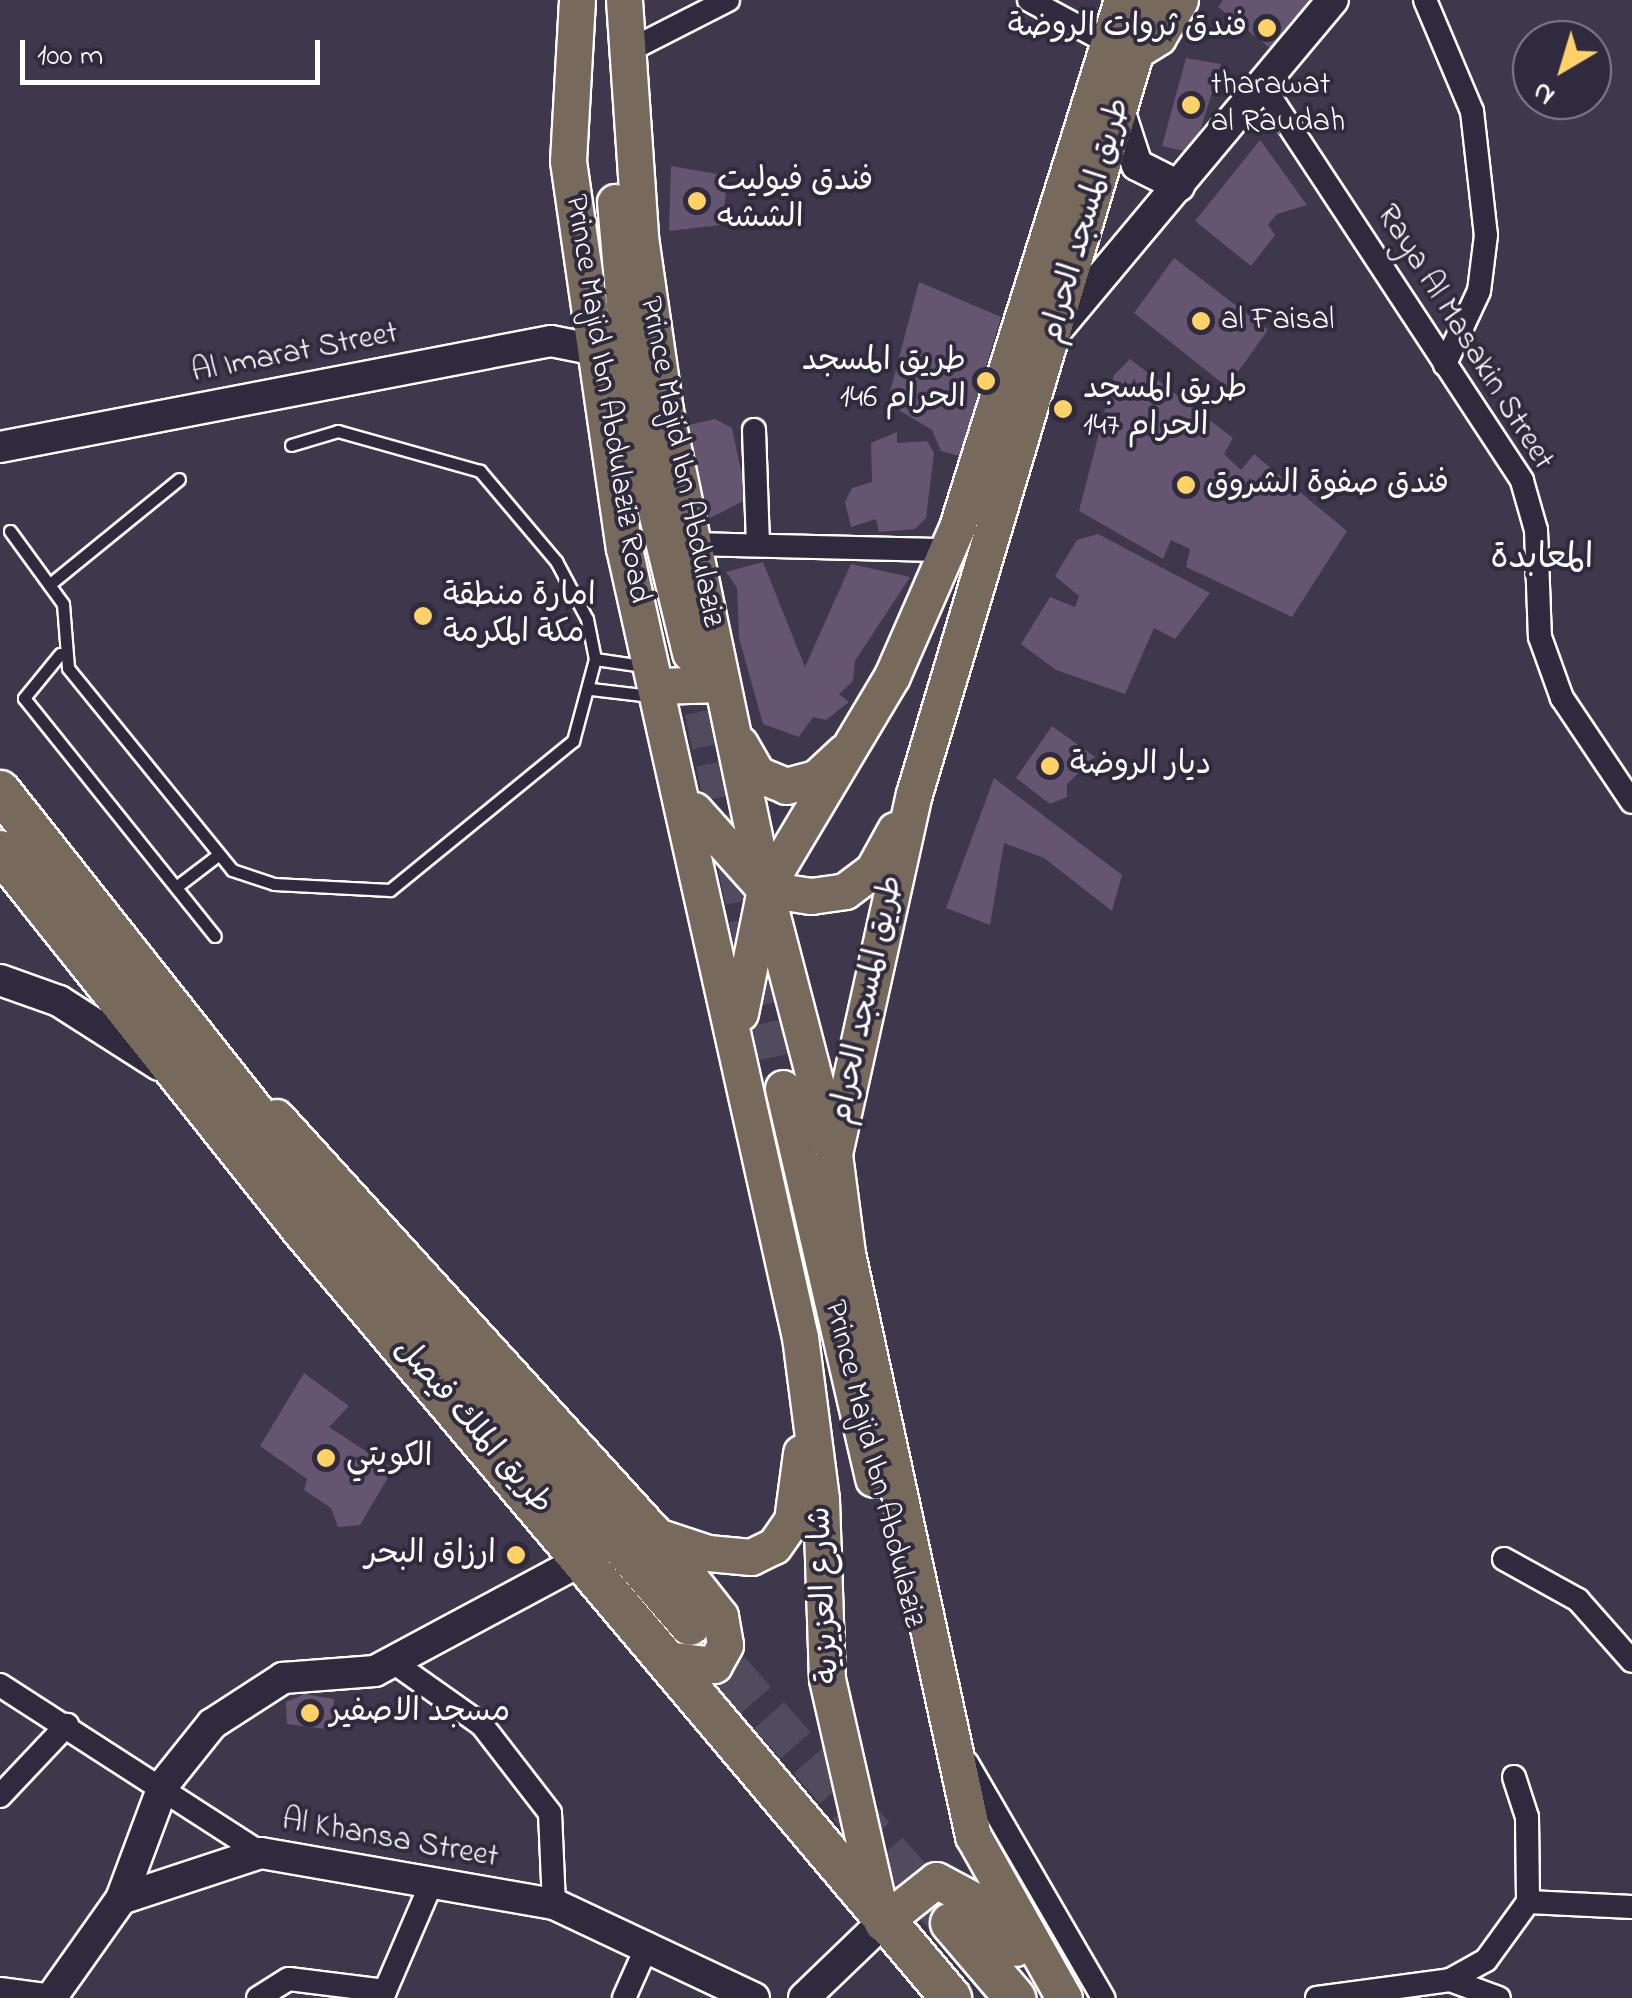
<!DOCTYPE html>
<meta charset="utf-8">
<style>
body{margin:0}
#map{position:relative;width:1632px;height:1998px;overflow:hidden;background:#3f374c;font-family:"Indie Flower","Playpen Sans Arabic",sans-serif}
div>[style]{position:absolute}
.building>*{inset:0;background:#655570}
.primary-tunnel>*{height:35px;margin-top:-17.5px;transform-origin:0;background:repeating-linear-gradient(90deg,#524b5e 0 35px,transparent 0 53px)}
.highway-tunnel>*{height:40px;margin-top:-20px;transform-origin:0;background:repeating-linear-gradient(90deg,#524b5e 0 40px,transparent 0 60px)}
.roads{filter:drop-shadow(2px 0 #fff) drop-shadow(-2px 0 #fff) drop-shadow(0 2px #fff) drop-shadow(0 -2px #fff)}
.lane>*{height:11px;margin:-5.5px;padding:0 5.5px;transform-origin:5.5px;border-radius:5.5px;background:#2f2a3d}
.street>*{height:22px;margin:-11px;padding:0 11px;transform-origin:11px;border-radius:11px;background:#2f2a3d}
.secondary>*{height:30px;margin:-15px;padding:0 15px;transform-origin:15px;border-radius:15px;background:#2f2a3d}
.primary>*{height:35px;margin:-17.5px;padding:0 17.5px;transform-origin:17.5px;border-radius:17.5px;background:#77695c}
.highway>*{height:40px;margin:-20px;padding:0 20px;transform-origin:20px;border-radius:20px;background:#77695c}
.dots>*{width:28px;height:28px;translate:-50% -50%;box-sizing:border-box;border:5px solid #2f2a3d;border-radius:50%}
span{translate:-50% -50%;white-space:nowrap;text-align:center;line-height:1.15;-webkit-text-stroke:8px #2f2a3d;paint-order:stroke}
.poi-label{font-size:32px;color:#fff}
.right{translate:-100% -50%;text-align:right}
.left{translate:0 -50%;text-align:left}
.street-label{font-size:32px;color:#fff}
.neighbourhood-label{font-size:35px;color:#fff}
.north{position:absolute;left:1512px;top:20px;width:100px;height:100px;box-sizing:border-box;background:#2f2a3d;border:2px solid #827f8b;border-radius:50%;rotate:218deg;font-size:28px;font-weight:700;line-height:40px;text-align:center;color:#fff}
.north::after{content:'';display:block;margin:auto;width:35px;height:45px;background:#ffd166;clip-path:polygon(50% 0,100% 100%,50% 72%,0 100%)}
.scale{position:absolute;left:20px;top:40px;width:300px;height:45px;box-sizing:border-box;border:5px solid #fff;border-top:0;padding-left:12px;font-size:30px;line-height:35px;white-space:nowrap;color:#fff;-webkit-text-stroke:8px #2f2a3d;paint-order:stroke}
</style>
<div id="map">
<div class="building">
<div style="clip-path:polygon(1223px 0,1314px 0,1271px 49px,1218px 7px)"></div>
<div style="clip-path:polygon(1186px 58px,1221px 64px,1193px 153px,1162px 146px)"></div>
<div style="clip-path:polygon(1260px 140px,1307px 205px,1277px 214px,1268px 225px,1275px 235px,1251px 266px,1195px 221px)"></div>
<div style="clip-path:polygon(671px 166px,729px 176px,721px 225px,669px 231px)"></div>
<div style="clip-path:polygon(1174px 258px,1268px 330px,1227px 387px,1134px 313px)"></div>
<div style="clip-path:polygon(919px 282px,1001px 317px,960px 456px,941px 451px,932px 430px,887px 403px)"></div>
<div style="clip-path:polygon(1130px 359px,1233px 438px,1224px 454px,1241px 470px,1254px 454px,1347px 531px,1292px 617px,1186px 567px,1190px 549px,1171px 540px,1163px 559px,1079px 511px,1114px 375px)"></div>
<div style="clip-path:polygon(715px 419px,732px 428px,747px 499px,710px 518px,682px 453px,693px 450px,689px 425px)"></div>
<div style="clip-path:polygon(897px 432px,897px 443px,927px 441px,934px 453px,926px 518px,915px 529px,879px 532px,876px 519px,851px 527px,845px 502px,852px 488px,872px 482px,871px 443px)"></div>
<div style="clip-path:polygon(1098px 534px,1210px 593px,1175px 639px,1154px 628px,1125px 694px,1056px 670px,1021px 644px,1050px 597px,1075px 607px,1079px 596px,1055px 576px,1077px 540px)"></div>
<div style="clip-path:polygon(763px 562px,805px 667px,851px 564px,910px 577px,855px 661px,853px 681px,839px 694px,849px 702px,826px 720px,813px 717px,799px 737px,763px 724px,739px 638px,737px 588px,726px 572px)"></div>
<div style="clip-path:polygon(1052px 726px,1095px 757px,1067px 784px,1067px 797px,1050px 804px,1016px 778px)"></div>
<div style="clip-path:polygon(994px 778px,1122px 875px,1112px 911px,1044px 858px,1004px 843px,990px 925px,946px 908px)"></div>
<div style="clip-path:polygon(304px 1373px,349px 1406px,329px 1427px,393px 1469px,360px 1525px,338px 1527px,331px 1508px,304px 1490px,307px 1479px,260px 1446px)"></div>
<div style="clip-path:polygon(305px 1694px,334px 1699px,333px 1730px,287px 1724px,286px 1702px)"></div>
</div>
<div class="primary-tunnel">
<div style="left:691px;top:659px;width:439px;rotate:77.9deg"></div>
</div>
<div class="highway-tunnel">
<div style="left:690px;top:1625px;width:396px;rotate:48.8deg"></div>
</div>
<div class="roads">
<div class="lane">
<div style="left:10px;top:531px;width:90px;rotate:54deg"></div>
<div style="left:63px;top:604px;width:64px;rotate:85.5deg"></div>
<div style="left:68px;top:668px;width:260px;rotate:50.9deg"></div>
<div style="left:232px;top:870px;width:44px;rotate:18.4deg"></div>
<div style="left:274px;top:884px;width:116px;rotate:3deg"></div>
<div style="left:390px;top:890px;width:236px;rotate:-39.2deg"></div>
<div style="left:573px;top:741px;width:85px;rotate:-75deg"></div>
<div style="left:595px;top:659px;width:41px;rotate:-101.3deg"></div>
<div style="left:587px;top:619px;width:66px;rotate:-118.1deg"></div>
<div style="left:556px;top:561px;width:118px;rotate:-130.2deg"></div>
<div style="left:480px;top:471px;width:148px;rotate:-164.3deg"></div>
<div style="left:338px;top:431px;width:49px;rotate:163.4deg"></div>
<div style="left:50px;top:584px;width:166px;rotate:-39.1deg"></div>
<div style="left:60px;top:654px;width:57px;rotate:129.3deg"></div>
<div style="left:24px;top:698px;width:305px;rotate:51.3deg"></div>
<div style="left:595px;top:659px;width:49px;rotate:8.3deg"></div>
<div style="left:591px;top:689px;width:60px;rotate:6.7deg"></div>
<div style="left:176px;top:887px;width:53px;rotate:-37.3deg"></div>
</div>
<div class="street">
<div style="left:1029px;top:0;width:91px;rotate:28.3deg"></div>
<div style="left:1425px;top:0;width:121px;rotate:67.1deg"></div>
<div style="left:1472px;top:111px;width:125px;rotate:83.6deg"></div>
<div style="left:1486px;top:235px;width:56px;rotate:97.1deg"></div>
<div style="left:1479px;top:291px;width:81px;rotate:115deg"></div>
<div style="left:630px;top:50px;width:110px;rotate:-27deg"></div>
<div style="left:1263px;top:86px;width:472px;rotate:56.7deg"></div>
<div style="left:1522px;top:481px;width:51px;rotate:74.1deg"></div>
<div style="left:1536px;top:530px;width:107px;rotate:87.9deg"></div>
<div style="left:1540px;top:637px;width:65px;rotate:70.2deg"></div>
<div style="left:1562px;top:698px;width:125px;rotate:56.1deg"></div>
<div style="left:754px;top:430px;width:115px;rotate:88deg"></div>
<div style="left:693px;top:544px;width:254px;rotate:1.4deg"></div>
<div style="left:1504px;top:1559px;width:85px;rotate:29deg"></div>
<div style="left:1578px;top:1600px;width:81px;rotate:48.5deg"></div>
<div style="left:393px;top:1662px;width:109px;rotate:35.3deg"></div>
<div style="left:482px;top:1725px;width:111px;rotate:52.3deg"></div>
<div style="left:550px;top:1813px;width:91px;rotate:87.5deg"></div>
<div style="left:0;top:1685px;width:310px;rotate:32.8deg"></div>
<div style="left:967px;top:1763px;width:272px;rotate:59.9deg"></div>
<div style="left:1514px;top:1777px;width:42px;rotate:72deg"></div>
<div style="left:1527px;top:1817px;width:85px;rotate:89.3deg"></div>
<div style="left:0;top:1796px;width:98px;rotate:-46.7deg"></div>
<div style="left:1450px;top:1980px;width:52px;rotate:20.2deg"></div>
<div style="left:0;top:1989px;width:53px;rotate:7.5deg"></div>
<div style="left:258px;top:1998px;width:36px;rotate:-32deg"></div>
<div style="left:289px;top:1979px;width:97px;rotate:7.1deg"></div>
<div style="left:382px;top:1998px;width:126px;rotate:-66.7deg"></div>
<div style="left:624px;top:1998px;width:59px;rotate:-66deg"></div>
<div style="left:1317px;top:1998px;width:134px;rotate:-7.7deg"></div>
<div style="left:1450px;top:1980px;width:41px;rotate:-29.1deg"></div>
<div style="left:1486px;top:1960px;width:72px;rotate:-54.1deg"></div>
<div style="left:1528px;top:1902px;width:104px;rotate:2.8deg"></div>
</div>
<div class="secondary">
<div style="left:1119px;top:110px;width:58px;rotate:71.9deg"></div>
<div style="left:1137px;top:165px;width:47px;rotate:26.6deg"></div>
<div style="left:1055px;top:332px;width:433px;rotate:-50.1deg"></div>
<div style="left:0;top:447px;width:561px;rotate:-10.89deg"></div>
<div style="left:551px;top:341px;width:51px;rotate:11.3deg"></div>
<div style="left:0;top:980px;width:63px;rotate:19.6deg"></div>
<div style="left:59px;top:1001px;width:119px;rotate:32.6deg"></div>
<div style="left:121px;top:1899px;width:123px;rotate:-69.5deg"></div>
<div style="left:164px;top:1784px;width:77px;rotate:-51.3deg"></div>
<div style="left:212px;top:1724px;width:85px;rotate:-32.9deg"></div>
<div style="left:283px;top:1678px;width:92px;rotate:-4.4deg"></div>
<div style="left:375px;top:1671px;width:237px;rotate:-28.2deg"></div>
<div style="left:51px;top:1998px;width:121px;rotate:-54.7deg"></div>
<div style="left:121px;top:1899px;width:147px;rotate:-18.2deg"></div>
<div style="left:261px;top:1853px;width:297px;rotate:9.9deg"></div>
<div style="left:554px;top:1904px;width:221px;rotate:25.2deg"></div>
<div style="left:804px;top:1998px;width:108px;rotate:-43.9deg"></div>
</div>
<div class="primary">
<div style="left:577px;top:0;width:161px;rotate:93.2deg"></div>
<div style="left:568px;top:161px;width:391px;rotate:81.8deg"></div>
<div style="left:624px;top:548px;width:808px;rotate:77.43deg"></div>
<div style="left:800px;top:1337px;width:163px;rotate:82.6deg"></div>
<div style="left:821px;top:1499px;width:180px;rotate:88.1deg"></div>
<div style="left:827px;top:1679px;width:249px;rotate:77.2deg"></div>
<div style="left:624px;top:0;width:238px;rotate:86.1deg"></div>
<div style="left:640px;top:237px;width:175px;rotate:81.8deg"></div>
<div style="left:665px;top:410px;width:489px;rotate:78.2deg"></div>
<div style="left:765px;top:889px;width:267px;rotate:75.4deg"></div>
<div style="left:1136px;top:51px;width:26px;rotate:-32deg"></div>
<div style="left:1158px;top:37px;width:43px;rotate:-59.3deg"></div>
<div style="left:615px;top:202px;width:220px;rotate:85deg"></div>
<div style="left:634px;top:421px;width:239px;rotate:76.4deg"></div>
<div style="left:657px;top:686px;width:65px;rotate:-1.8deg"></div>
<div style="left:740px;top:744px;width:34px;rotate:60deg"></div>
<div style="left:757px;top:774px;width:31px;rotate:22deg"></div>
<div style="left:786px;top:786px;width:31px;rotate:-15deg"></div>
<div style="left:816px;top:778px;width:37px;rotate:-43deg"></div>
<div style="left:694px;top:810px;width:106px;rotate:48.1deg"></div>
<div style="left:765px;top:889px;width:47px;rotate:8.7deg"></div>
<div style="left:811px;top:896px;width:34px;rotate:-8deg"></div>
<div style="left:845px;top:891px;width:35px;rotate:-37deg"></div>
<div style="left:873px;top:870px;width:46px;rotate:-61.2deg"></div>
<div style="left:740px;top:1013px;width:126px;rotate:-78.6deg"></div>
<div style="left:765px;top:889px;width:248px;rotate:-59.2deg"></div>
<div style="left:892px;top:676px;width:163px;rotate:-66.4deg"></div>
<div style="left:957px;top:527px;width:552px;rotate:-72.62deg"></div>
<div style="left:783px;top:1088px;width:401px;rotate:77deg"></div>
<div style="left:276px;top:1117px;width:566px;rotate:47.72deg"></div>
<div style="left:657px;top:1536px;width:54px;rotate:18.4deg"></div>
<div style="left:708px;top:1553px;width:43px;rotate:5.3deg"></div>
<div style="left:751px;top:1557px;width:25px;rotate:-26deg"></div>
<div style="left:774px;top:1546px;width:32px;rotate:-55deg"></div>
<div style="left:792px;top:1520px;width:68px;rotate:-82.3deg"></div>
<div style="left:657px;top:1536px;width:102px;rotate:51.8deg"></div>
<div style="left:720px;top:1616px;width:29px;rotate:80deg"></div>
<div style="left:725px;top:1645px;width:23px;rotate:119deg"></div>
<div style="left:714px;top:1665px;width:48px;rotate:-172.9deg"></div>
<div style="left:882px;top:1923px;width:69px;rotate:-38.5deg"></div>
<div style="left:936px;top:1880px;width:51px;rotate:28.1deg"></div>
<div style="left:981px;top:1904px;width:56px;rotate:51.5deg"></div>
<div style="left:1064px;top:1998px;width:186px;rotate:-119.3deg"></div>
<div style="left:973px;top:1836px;width:596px;rotate:-102.2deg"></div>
<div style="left:847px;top:1253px;width:100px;rotate:-97.5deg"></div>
<div style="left:834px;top:1154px;width:369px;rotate:-77.5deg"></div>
<div style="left:914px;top:794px;width:829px;rotate:-73.38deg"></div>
</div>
<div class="highway">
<div style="left:0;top:791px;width:545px;rotate:51.64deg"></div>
<div style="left:338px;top:1218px;width:538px;rotate:49.14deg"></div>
<div style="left:0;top:851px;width:481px;rotate:51.4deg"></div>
<div style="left:300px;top:1227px;width:1009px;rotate:49.82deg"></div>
<div style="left:951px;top:1923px;width:99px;rotate:49.5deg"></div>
</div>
</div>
<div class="dots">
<div style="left:1267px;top:28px;background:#ffd166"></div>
<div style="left:1191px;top:105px;background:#ffd166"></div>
<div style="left:697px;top:201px;background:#ffd166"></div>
<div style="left:1201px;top:321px;background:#ffd166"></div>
<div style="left:986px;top:381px;background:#ffd166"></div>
<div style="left:1063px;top:409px;background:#ffd166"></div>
<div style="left:1186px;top:485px;background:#ffd166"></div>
<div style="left:423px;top:616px;background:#ffd166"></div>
<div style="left:1050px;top:766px;background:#ffd166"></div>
<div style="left:326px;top:1458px;background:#ffd166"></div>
<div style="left:516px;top:1555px;background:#ffd166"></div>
<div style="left:310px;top:1713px;background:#ffd166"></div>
</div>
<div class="poi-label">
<span class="right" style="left:1247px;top:28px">فندق ثروات الروضة</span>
<span class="left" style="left:1211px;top:105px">tharawat<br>al Raudah</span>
<span class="left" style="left:717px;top:201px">فندق فيوليت<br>الششه</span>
<span class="left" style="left:1221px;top:321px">al Faisal</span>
<span class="right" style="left:966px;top:381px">طريق المسجد<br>الحرام 146</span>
<span class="left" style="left:1083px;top:409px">طريق المسجد<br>الحرام 147</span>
<span class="left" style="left:1206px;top:485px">فندق صفوة الشروق</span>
<span class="left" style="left:443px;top:616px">امارة منطقة<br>مكة المكرمة</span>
<span class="left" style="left:1070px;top:766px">ديار الروضة</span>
<span class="left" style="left:346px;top:1458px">الكويتي</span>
<span class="right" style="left:496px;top:1555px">ارزاق البحر</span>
<span class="left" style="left:330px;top:1713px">مسجد الاصفير</span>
</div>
<div class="street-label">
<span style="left:1087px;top:221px;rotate:-74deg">طريق المسجد الحرام</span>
<span style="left:1464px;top:338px;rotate:58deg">Raya Al Masakin Street</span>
<span style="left:295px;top:354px;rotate:-11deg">Al Imarat Street</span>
<span style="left:606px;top:399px;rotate:81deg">Prince Majid Ibn Abdulaziz Road</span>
<span style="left:680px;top:462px;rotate:79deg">Prince Majid Ibn Abdulaziz</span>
<span style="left:868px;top:1000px;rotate:-78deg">طريق المسجد الحرام</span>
<span style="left:472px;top:1427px;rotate:49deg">طريق الملك فيصل</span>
<span style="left:873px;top:1464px;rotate:76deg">Prince Majid Ibn Abdulaziz</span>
<span style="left:826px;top:1595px;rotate:-93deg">شارع العزيزية</span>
<span style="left:390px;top:1840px;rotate:10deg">Al Khansa Street</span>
</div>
<div class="neighbourhood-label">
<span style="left:1542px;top:559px">المعابدة</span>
</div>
<div class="north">N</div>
<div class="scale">100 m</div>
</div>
